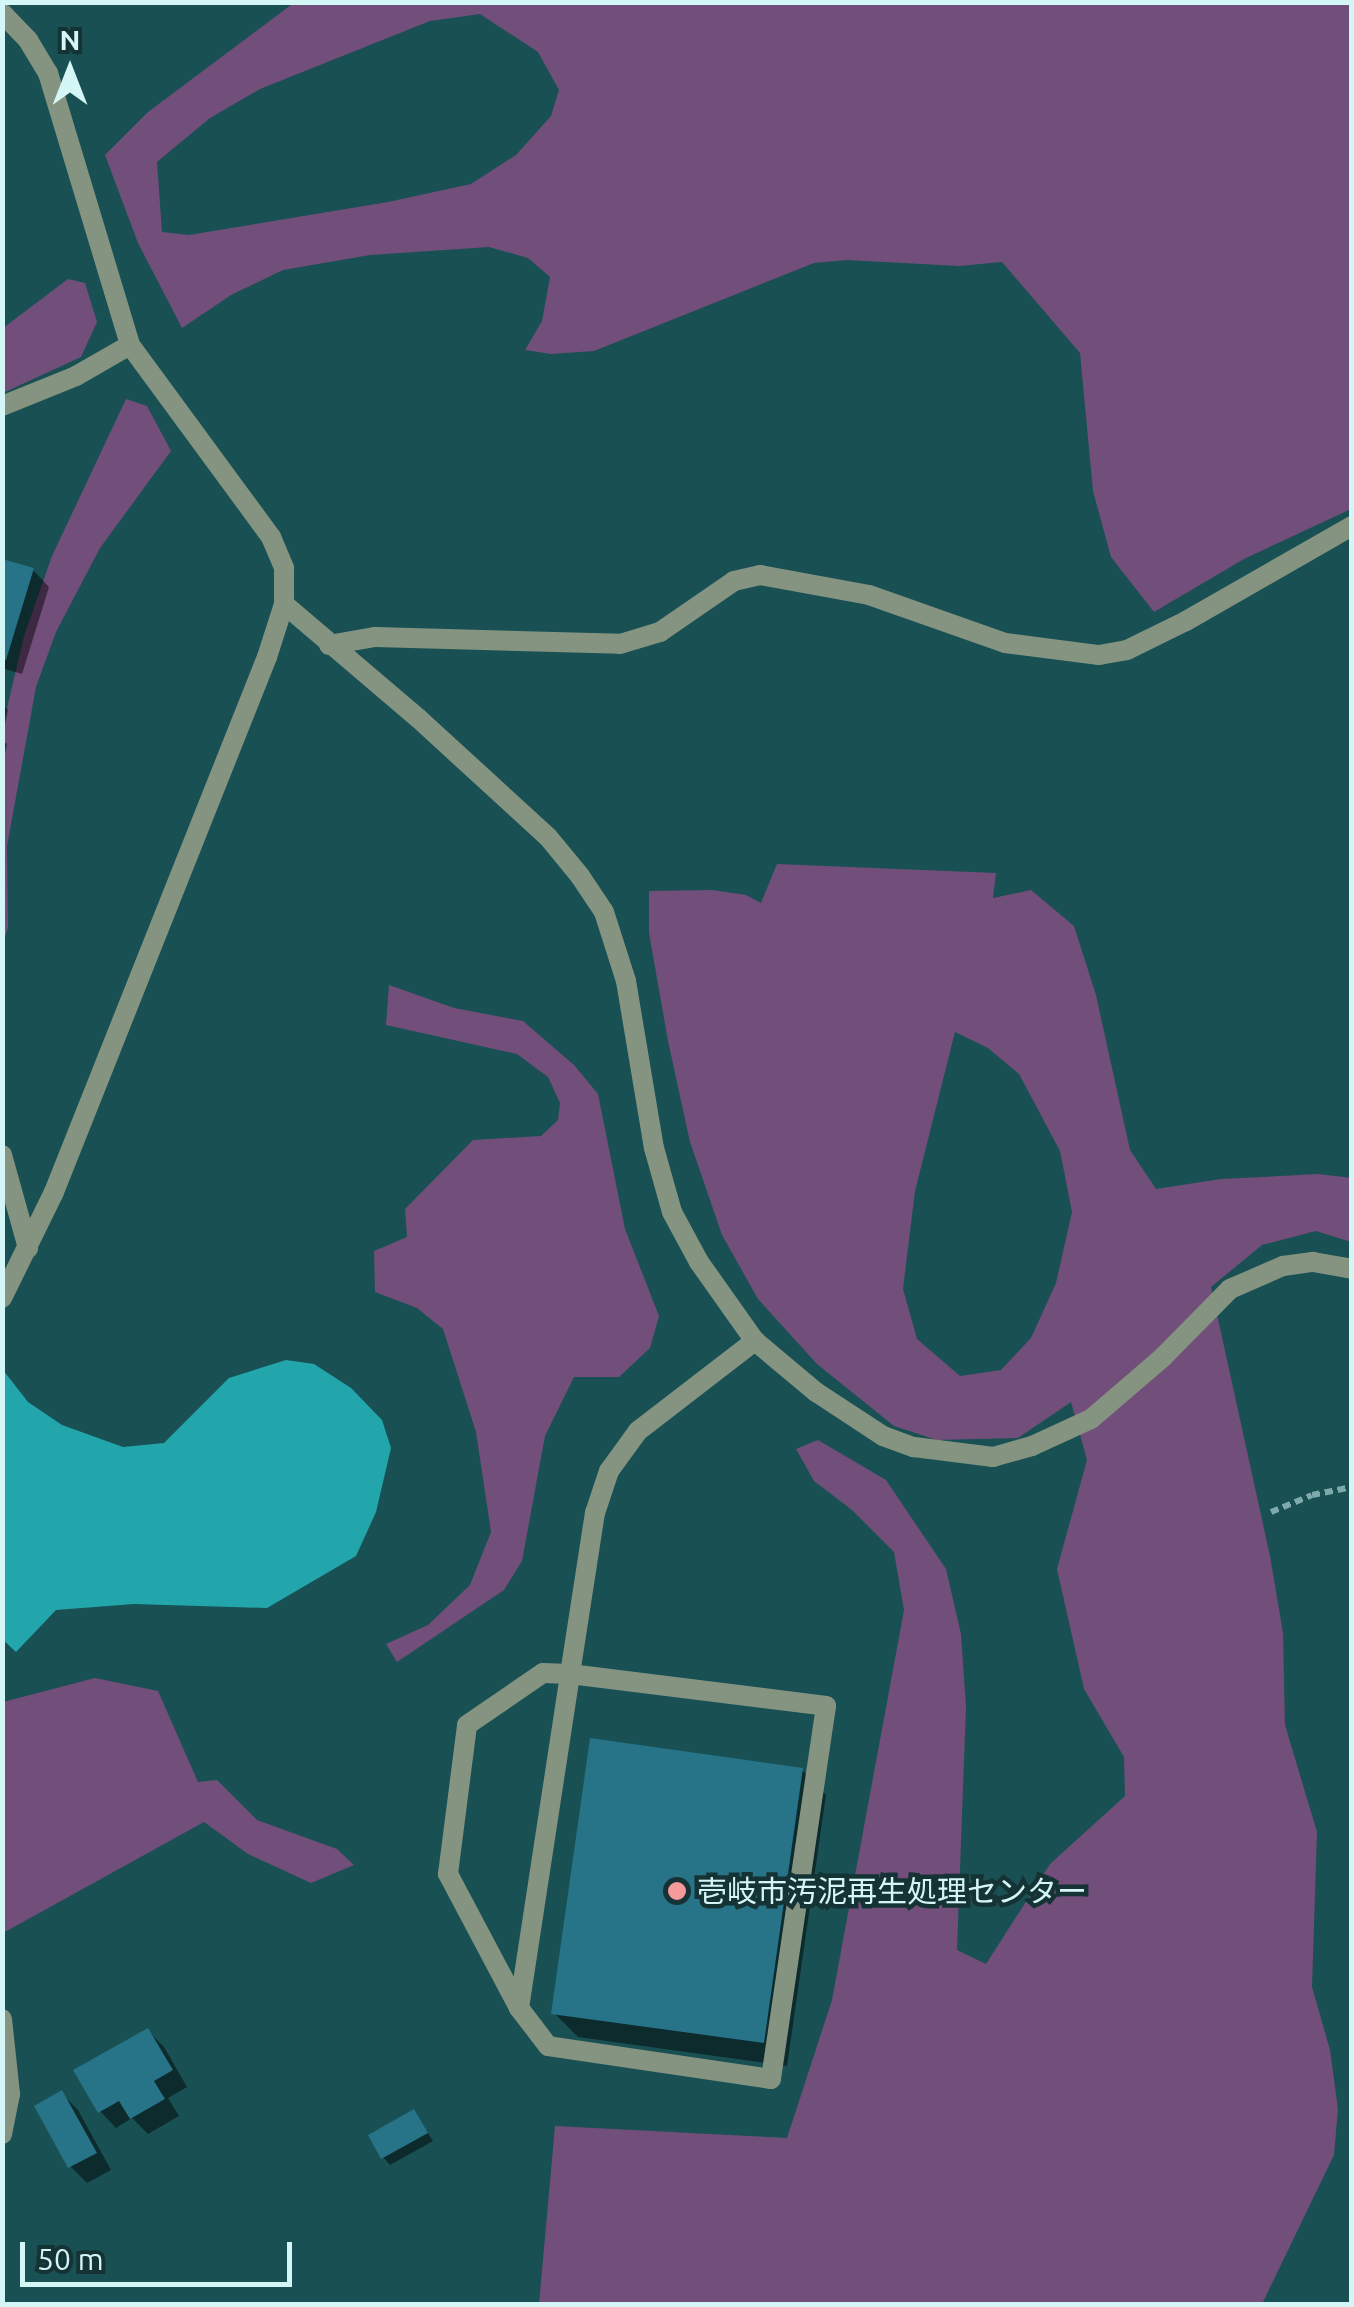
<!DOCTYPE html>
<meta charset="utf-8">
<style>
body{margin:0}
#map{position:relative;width:1354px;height:2307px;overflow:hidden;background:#195053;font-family:Ubuntu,"Noto Sans JP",sans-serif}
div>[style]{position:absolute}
.green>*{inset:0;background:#724e7a}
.water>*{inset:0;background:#22a6ac}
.shadow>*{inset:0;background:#0007}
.building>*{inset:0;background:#277388}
.path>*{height:6px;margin-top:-3px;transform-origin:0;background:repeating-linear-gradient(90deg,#7eaaab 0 8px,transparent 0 13px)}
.lane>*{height:20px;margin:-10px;padding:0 10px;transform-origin:10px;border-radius:10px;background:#859481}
.street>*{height:20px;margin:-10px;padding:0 10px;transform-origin:10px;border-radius:10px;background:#859481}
.dots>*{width:28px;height:28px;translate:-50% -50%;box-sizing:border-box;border:5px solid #153334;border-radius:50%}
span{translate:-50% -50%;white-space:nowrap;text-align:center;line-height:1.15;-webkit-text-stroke:9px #153334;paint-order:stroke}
.poi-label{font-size:30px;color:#d4f6f7}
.left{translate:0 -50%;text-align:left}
.frame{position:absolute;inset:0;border:5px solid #d4f6f7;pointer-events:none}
.north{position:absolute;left:20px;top:20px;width:100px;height:100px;-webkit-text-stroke:8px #153334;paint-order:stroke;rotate:0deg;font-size:28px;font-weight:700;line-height:40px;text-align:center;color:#d4f6f7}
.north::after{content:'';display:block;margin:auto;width:35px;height:45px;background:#d4f6f7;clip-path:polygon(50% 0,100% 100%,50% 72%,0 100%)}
.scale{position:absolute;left:20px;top:2242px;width:272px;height:45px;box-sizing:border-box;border:5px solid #d4f6f7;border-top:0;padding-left:12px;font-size:30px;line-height:35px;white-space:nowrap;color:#d4f6f7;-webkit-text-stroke:8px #153334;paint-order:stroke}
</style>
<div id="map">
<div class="green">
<div style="clip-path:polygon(evenodd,295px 2px,1351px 3px,1351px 509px,1244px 559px,1154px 612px,1111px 557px,1093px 491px,1080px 353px,1002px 262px,959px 266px,847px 260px,814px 263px,594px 351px,551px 354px,525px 350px,542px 321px,550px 277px,528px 258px,489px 247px,370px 255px,283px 270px,231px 295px,182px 328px,138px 243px,105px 155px,148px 112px,295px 2px,480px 14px,538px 52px,559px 90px,551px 116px,516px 155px,471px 184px,388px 202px,189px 235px,162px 232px,157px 162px,210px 118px,260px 89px,430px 21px,480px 14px)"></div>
<div style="clip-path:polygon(68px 279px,85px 283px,97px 322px,81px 357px,3px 393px,3px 328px)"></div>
<div style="clip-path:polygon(126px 399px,147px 406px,171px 451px,100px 548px,56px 632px,36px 687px,7px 846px,8px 928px,3px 942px,3px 725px,24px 636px,52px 556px)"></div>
<div style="clip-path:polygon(evenodd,777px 864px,996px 873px,993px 898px,1031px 890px,1074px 926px,1096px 995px,1130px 1150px,1156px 1189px,1221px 1179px,1319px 1174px,1351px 1178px,1351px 1242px,1316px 1231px,1262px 1245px,1211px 1287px,1270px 1556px,1283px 1633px,1285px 1725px,1317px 1832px,1312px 1987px,1330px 2050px,1338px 2109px,1334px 2155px,1262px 2304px,539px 2304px,555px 2126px,787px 2138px,832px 2000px,904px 1610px,894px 1552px,852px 1510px,814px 1481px,796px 1449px,818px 1440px,886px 1480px,946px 1569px,961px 1634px,966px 1707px,957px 1950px,986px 1964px,1050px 1864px,1125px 1796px,1124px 1757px,1084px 1689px,1057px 1569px,1087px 1460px,1071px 1402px,1018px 1438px,937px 1440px,894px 1426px,817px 1364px,758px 1299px,722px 1235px,690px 1142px,668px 1041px,649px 933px,649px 891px,712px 890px,746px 895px,761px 903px,777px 864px,955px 1032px,988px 1048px,1019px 1074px,1060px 1151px,1072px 1212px,1056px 1283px,1031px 1338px,1001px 1370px,960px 1376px,917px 1339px,903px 1289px,915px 1191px,955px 1032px)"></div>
<div style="clip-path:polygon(389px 985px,454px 1008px,523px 1021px,574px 1065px,598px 1094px,625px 1229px,659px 1316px,650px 1348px,619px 1377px,574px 1377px,545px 1436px,522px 1561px,504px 1590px,397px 1662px,386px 1644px,428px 1625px,470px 1585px,491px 1532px,476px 1432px,443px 1329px,417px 1308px,375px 1292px,374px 1251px,407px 1237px,405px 1209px,473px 1140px,541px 1136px,558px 1120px,560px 1103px,548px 1077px,517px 1054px,386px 1025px)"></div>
<div style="clip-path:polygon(95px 1678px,158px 1691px,198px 1782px,217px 1780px,257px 1820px,337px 1849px,354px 1865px,311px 1883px,248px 1854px,204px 1822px,3px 1933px,3px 1702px)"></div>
</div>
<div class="water">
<div style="clip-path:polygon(286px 1360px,314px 1364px,351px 1388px,382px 1420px,391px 1448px,376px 1512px,356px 1556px,267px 1608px,134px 1604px,56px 1610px,16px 1652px,2px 1639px,3px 1370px,28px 1402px,62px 1425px,123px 1447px,164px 1443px,229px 1378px)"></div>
</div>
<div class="shadow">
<div style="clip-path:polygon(2px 561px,33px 570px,49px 587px,22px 674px,2px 668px)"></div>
<div style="clip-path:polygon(2px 704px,8px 710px,5px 724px,2px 724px)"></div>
<div style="clip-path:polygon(2px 740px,7px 744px,2px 767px)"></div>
<div style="clip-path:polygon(802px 1770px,826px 1795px,787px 2066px,578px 2037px,554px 2013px)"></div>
<div style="clip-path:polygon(148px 2031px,164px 2047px,187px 2087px,168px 2098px,179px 2116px,148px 2134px,132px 2118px,116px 2128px,100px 2111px)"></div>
<div style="clip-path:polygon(62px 2094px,78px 2110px,111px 2170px,87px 2183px,70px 2166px)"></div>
<div style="clip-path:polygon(414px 2112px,433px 2141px,390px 2165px,383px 2157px)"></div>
</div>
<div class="building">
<div style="clip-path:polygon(2px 559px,34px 568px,6px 660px,2px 659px)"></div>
<div style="clip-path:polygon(590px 1738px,803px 1768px,764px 2043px,551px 2014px)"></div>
<div style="clip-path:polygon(148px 2028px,173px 2070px,154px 2081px,165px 2099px,130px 2119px,119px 2101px,98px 2113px,73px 2070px)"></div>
<div style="clip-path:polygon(62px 2090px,97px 2153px,68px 2168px,34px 2106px)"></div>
<div style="clip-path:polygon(414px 2109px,428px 2133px,381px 2159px,368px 2135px)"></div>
</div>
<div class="path">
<div style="left:1271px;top:1512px;width:44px;rotate:-22.5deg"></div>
<div style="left:1312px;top:1495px;width:41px;rotate:-11.3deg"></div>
</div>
<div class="lane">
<div style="left:2px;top:1155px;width:97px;rotate:74.4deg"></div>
<div style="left:519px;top:2008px;width:152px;rotate:-117.9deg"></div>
<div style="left:448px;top:1874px;width:150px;rotate:-82.7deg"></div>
<div style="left:467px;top:1725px;width:92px;rotate:-34.4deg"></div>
<div style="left:543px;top:1673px;width:27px;rotate:2deg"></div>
<div style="left:570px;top:1674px;width:258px;rotate:7.1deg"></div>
<div style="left:826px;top:1706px;width:377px;rotate:98.4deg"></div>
<div style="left:771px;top:2079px;width:225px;rotate:-171.6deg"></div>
<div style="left:548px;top:2046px;width:48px;rotate:-127.3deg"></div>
<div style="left:519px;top:2008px;width:338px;rotate:-81.3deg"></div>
<div style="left:570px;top:1674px;width:163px;rotate:-81.2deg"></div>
<div style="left:595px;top:1513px;width:44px;rotate:-71.6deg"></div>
<div style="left:609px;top:1471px;width:49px;rotate:-54.1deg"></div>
<div style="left:638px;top:1431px;width:148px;rotate:-37.6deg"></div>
</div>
<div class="street">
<div style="left:2px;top:13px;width:37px;rotate:46deg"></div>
<div style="left:28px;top:40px;width:39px;rotate:59deg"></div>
<div style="left:48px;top:73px;width:284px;rotate:73.2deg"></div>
<div style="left:130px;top:345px;width:238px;rotate:53.7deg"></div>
<div style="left:271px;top:537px;width:34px;rotate:67deg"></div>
<div style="left:284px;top:568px;width:36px;rotate:90deg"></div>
<div style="left:284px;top:604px;width:56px;rotate:107.8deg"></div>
<div style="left:267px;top:657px;width:576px;rotate:111.71deg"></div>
<div style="left:54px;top:1192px;width:118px;rotate:116.1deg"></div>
<div style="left:2px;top:406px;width:80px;rotate:-22.1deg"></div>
<div style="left:76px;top:376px;width:62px;rotate:-29.9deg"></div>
<div style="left:284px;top:604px;width:176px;rotate:40.4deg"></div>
<div style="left:418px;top:718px;width:176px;rotate:42.5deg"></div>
<div style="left:548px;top:837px;width:50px;rotate:50.6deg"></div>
<div style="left:580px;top:876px;width:43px;rotate:56.3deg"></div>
<div style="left:604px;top:912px;width:72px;rotate:72.3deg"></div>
<div style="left:626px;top:981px;width:169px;rotate:80.5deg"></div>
<div style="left:654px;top:1148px;width:66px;rotate:74.3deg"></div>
<div style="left:672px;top:1212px;width:57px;rotate:61.6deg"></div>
<div style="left:699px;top:1262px;width:97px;rotate:54.7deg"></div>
<div style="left:755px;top:1341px;width:80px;rotate:39.9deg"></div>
<div style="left:816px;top:1392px;width:80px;rotate:33.3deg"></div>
<div style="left:883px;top:1436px;width:33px;rotate:20deg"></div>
<div style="left:914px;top:1447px;width:80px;rotate:7.2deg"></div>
<div style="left:993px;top:1457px;width:41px;rotate:-15.8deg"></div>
<div style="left:1032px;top:1446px;width:65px;rotate:-24.6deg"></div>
<div style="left:1091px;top:1419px;width:95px;rotate:-40.7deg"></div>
<div style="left:1163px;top:1357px;width:95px;rotate:-45.4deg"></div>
<div style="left:1230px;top:1289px;width:58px;rotate:-23.5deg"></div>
<div style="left:1283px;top:1266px;width:30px;rotate:-8deg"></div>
<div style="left:1313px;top:1262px;width:40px;rotate:10deg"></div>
<div style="left:329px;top:645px;width:47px;rotate:-9.9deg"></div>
<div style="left:375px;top:637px;width:245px;rotate:1.6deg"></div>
<div style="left:620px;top:644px;width:42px;rotate:-16.7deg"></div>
<div style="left:660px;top:632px;width:90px;rotate:-34.6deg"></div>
<div style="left:734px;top:581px;width:27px;rotate:-13deg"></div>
<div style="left:760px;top:575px;width:111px;rotate:10.4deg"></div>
<div style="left:869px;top:595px;width:144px;rotate:19.4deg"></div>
<div style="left:1005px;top:643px;width:95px;rotate:7.3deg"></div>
<div style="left:1099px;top:655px;width:28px;rotate:-10deg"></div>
<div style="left:1127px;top:650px;width:66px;rotate:-26.2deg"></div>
<div style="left:1186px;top:621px;width:191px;rotate:-29.8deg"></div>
<div style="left:2px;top:2019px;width:75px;rotate:83.9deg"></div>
<div style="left:10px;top:2094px;width:41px;rotate:101.3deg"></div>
</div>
<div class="dots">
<div style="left:677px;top:1891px;background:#f59b9b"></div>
</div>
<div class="poi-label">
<span class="left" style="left:697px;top:1891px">壱岐市汚泥再生処理センター</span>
</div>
<div class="frame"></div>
<div class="north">N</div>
<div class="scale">50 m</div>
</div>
